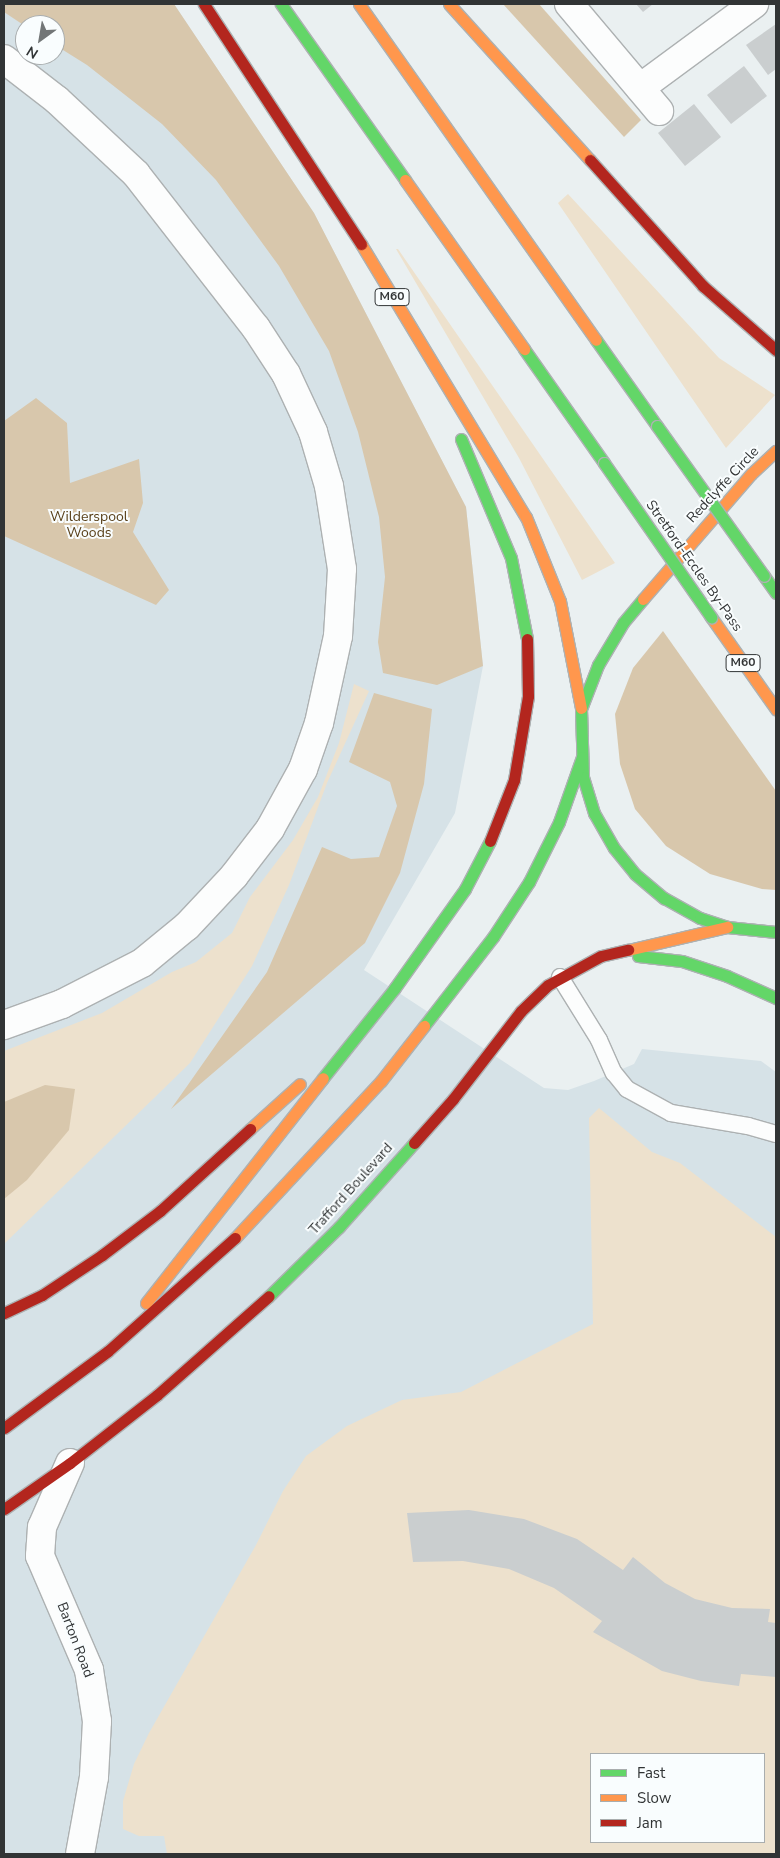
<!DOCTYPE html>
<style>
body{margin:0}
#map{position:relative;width:780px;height:1858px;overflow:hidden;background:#eaf0f1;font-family:"Nunito Sans",sans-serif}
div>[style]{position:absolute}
.built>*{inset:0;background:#d6e2e7}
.green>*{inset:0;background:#ede1cd}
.forest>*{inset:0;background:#d8c7ac}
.building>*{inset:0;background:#cacecf}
.roads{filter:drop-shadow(1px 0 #adb1b2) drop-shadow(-1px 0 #adb1b2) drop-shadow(0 1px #adb1b2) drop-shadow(0 -1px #adb1b2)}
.lane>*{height:16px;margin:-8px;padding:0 8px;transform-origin:8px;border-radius:8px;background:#fcfdfd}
.street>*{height:28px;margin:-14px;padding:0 14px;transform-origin:14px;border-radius:14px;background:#fcfdfd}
.fast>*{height:11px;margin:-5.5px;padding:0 5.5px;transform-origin:5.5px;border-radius:5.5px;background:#63d668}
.slow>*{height:11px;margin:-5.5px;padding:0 5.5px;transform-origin:5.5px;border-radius:5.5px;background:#ff974d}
.jam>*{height:11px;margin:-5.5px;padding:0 5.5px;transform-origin:5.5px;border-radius:5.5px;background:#b3261e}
.bridges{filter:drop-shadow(1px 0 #adb1b2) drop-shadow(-1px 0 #adb1b2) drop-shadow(0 1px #adb1b2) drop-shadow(0 -1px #adb1b2)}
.fast-bridge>*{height:11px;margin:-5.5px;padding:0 5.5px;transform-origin:5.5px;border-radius:5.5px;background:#63d668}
span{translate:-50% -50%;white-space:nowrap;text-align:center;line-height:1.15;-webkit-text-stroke:4px #f9fdfe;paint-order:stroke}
.shield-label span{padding:1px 4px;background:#f9fdfe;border:1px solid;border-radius:4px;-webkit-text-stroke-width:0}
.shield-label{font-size:12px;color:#313435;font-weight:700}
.street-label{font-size:14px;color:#313435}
.park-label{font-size:14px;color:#583f18}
.frame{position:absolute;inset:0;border:5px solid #313435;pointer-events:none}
.legend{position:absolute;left:590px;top:1753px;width:175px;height:90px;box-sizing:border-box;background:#f9fdfe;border:1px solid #a9adae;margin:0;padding:6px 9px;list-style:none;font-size:15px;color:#313435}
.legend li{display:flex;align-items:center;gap:10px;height:25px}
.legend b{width:25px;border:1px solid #a9adae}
.north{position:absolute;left:15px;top:15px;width:50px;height:50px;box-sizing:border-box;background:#f9fdfe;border:1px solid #a9adae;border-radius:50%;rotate:212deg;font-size:14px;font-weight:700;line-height:20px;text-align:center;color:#313435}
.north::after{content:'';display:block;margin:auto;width:18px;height:22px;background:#727677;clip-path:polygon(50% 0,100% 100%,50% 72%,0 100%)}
</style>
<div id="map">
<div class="built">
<div style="clip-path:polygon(evenodd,4px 4px,174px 4px,314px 213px,466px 507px,483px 666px,455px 813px,364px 970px,544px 1088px,568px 1090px,594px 1081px,634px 1064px,642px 1049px,761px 1061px,776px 1072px,776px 1854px,4px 1854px,4px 4px,25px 25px,55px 25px,55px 55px,25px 55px,25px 25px,4px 4px,591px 1754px,764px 1754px,764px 1842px,591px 1842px,591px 1754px)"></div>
</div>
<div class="green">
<div style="clip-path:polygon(568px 194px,719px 358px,775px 395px,726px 448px,558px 203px)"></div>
<div style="clip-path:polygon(396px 249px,398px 249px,615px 563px,582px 580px,519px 458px)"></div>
<div style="clip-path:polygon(354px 684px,369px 691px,327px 783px,289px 885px,252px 966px,190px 1063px,4px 1244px,4px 1051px,102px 1013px,172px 972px,196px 962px,232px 933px,250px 897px,293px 840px,318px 797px,339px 743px)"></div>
<div style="clip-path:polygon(evenodd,599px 1108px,652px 1152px,680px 1163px,776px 1237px,776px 1854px,167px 1854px,164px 1836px,139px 1836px,123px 1829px,123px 1801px,134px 1764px,149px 1733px,256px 1545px,283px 1491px,306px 1456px,347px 1426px,402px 1400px,461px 1392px,593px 1324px,589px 1118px,599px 1108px,591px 1754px,764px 1754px,764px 1842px,591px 1842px,591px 1754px)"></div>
</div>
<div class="forest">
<div style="clip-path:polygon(4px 4px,174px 4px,314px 213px,466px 507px,483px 666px,437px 685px,383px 673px,378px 642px,385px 577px,379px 517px,358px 432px,329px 351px,279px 266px,216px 180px,162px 124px,87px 65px,55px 45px,55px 25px,25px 26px,4px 12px)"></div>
<div style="clip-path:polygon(503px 4px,539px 4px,641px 120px,624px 137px)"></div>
<div style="clip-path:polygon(36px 398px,67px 423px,70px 483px,139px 459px,143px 503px,133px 532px,169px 590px,156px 605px,4px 536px,4px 421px)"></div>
<div style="clip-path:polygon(663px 631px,776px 791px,776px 890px,762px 889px,710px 874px,666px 846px,635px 809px,620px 764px,615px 714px,633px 668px)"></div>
<div style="clip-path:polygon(374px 693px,432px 709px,424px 784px,400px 873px,365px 943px,171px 1109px,267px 972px,322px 847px,351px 859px,379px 857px,397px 806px,390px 782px,349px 762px)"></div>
<div style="clip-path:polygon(45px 1085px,75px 1089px,69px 1130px,27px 1180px,4px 1199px,4px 1102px)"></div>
</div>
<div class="building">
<div style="clip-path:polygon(636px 4px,653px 4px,643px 12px)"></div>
<div style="clip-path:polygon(776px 24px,776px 69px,768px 75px,746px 45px)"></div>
<div style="clip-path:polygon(744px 66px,767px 96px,731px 124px,707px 95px)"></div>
<div style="clip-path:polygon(694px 104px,721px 137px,685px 166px,658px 133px)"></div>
<div style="clip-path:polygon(469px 1510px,524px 1519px,577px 1539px,623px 1570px,633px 1557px,665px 1583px,695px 1599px,732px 1608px,770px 1609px,768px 1622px,776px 1623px,776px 1677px,741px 1674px,739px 1686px,701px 1681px,662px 1671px,593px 1632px,602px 1621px,554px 1588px,509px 1569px,463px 1561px,413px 1562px,407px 1513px)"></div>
</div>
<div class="roads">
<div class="lane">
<div style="left:560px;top:977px;width:74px;rotate:58.2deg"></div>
<div style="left:599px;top:1040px;width:36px;rotate:66deg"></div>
<div style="left:614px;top:1073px;width:21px;rotate:51deg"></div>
<div style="left:627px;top:1089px;width:50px;rotate:28.6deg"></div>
<div style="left:671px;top:1113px;width:78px;rotate:9.6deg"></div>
<div style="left:748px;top:1126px;width:29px;rotate:16deg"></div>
</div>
<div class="street">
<div style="left:569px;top:4px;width:140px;rotate:49.9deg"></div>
<div style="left:4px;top:59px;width:67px;rotate:37.7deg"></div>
<div style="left:57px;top:100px;width:108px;rotate:43.1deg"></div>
<div style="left:136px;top:174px;width:195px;rotate:52.1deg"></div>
<div style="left:256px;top:328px;width:55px;rotate:56.9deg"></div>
<div style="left:286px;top:374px;width:64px;rotate:65deg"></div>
<div style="left:313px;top:432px;width:56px;rotate:73.5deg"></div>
<div style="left:329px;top:486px;width:84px;rotate:81.1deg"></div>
<div style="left:342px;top:569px;width:67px;rotate:93.4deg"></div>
<div style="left:338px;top:636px;width:89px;rotate:102.3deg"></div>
<div style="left:319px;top:723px;width:49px;rotate:109.2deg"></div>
<div style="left:303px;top:769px;width:68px;rotate:118.8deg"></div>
<div style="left:270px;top:829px;width:59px;rotate:127.5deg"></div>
<div style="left:234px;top:876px;width:69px;rotate:133.2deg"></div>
<div style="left:187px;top:926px;width:58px;rotate:140.6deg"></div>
<div style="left:142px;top:963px;width:90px;rotate:152.9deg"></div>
<div style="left:62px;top:1004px;width:62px;rotate:160.1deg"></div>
<div style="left:640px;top:88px;width:142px;rotate:-36.4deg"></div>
<div style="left:70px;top:1463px;width:70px;rotate:113.6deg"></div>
<div style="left:42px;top:1527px;width:29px;rotate:94deg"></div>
<div style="left:40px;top:1556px;width:124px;rotate:66.7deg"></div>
<div style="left:89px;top:1670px;width:52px;rotate:81.1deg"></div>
<div style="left:97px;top:1721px;width:56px;rotate:93.1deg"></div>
<div style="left:94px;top:1777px;width:78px;rotate:100.3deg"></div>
</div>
<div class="fast">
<div style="left:281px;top:4px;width:215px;rotate:54.8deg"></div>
<div style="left:596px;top:340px;width:105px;rotate:54.7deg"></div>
<div style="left:524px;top:349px;width:139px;rotate:54.9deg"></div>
<div style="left:461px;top:439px;width:129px;rotate:67.2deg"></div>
<div style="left:511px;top:558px;width:83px;rotate:78.8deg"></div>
<div style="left:764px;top:576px;width:21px;rotate:55deg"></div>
<div style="left:643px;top:599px;width:31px;rotate:130deg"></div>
<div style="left:623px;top:623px;width:49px;rotate:120.8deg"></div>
<div style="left:598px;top:665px;width:47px;rotate:111.1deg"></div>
<div style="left:581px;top:709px;width:68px;rotate:88.3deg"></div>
<div style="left:583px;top:777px;width:38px;rotate:73deg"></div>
<div style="left:594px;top:813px;width:40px;rotate:60.3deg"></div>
<div style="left:614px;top:848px;width:33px;rotate:51deg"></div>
<div style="left:635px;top:874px;width:38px;rotate:40deg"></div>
<div style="left:664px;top:898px;width:41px;rotate:29.1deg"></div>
<div style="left:700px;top:918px;width:28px;rotate:18deg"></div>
<div style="left:727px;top:927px;width:49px;rotate:5.8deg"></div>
<div style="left:638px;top:956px;width:44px;rotate:6.5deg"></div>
<div style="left:682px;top:961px;width:47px;rotate:18.4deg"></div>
<div style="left:727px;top:976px;width:54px;rotate:24.2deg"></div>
<div style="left:424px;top:1026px;width:113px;rotate:-52.2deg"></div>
<div style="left:493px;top:937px;width:66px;rotate:-56.8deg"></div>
<div style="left:529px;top:882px;width:67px;rotate:-63.4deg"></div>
<div style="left:559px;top:822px;width:69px;rotate:-70.5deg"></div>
<div style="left:323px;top:1078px;width:114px;rotate:-51.4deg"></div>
<div style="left:394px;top:989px;width:123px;rotate:-54.6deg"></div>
<div style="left:465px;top:889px;width:54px;rotate:-62.5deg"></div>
<div style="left:269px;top:1296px;width:98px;rotate:-44.6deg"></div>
<div style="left:339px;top:1227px;width:113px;rotate:-48.2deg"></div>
</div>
<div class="slow">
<div style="left:359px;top:4px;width:411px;rotate:54.8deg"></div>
<div style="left:449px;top:4px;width:210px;rotate:47.9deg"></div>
<div style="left:405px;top:180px;width:207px;rotate:54.8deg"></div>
<div style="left:361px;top:244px;width:319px;rotate:58.9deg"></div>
<div style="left:526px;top:517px;width:91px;rotate:68deg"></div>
<div style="left:643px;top:599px;width:165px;rotate:-49.2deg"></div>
<div style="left:751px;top:474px;width:34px;rotate:-43deg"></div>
<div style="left:560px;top:601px;width:109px;rotate:78.9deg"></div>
<div style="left:711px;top:617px;width:113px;rotate:54.8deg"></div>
<div style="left:628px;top:950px;width:102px;rotate:-13.1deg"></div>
<div style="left:250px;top:1129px;width:67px;rotate:-42deg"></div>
<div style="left:235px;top:1238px;width:214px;rotate:-47.1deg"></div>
<div style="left:381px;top:1081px;width:70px;rotate:-52deg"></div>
<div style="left:146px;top:1303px;width:286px;rotate:-51.8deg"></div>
</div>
<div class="jam">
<div style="left:204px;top:4px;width:287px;rotate:56.8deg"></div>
<div style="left:590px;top:160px;width:169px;rotate:48.1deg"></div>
<div style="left:703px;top:286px;width:97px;rotate:41.2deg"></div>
<div style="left:490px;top:841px;width:66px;rotate:-68.5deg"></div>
<div style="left:514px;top:780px;width:85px;rotate:-80.5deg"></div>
<div style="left:528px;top:696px;width:57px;rotate:-91deg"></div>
<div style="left:414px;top:1143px;width:59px;rotate:-48.4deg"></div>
<div style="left:453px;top:1099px;width:111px;rotate:-52.3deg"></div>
<div style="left:521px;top:1011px;width:37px;rotate:-44deg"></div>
<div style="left:548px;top:985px;width:60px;rotate:-28.7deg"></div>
<div style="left:601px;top:956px;width:28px;rotate:-13deg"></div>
<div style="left:4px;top:1313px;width:42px;rotate:-25.3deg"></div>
<div style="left:42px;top:1295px;width:72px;rotate:-33.7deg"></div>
<div style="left:102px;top:1255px;width:73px;rotate:-37.2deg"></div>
<div style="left:160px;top:1211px;width:122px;rotate:-42.3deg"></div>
<div style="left:4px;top:1428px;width:129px;rotate:-36.5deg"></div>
<div style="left:108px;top:1351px;width:170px;rotate:-41.7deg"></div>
<div style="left:4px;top:1509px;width:80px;rotate:-34.9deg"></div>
<div style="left:70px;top:1463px;width:110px;rotate:-38deg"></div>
<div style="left:157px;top:1395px;width:149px;rotate:-41.5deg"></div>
</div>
</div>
<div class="bridges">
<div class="fast-bridge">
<div style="left:657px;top:426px;width:184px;rotate:54.5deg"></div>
<div style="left:604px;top:463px;width:188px;rotate:55.2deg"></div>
</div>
</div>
<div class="shield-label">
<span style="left:392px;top:297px">M60</span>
<span style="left:743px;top:663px">M60</span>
</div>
<div class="street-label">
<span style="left:723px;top:485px;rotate:-47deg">Redclyffe Circle</span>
<span style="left:694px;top:566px;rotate:55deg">Stretford-Eccles By-Pass</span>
<span style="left:351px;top:1189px;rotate:-48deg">Trafford Boulevard</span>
<span style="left:75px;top:1640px;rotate:69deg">Barton Road</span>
</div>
<div class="park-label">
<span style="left:89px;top:525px">Wilderspool<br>Woods</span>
</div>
<div class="frame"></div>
<ul class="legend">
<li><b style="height:6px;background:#63d668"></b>Fast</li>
<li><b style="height:6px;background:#ff974d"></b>Slow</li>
<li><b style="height:6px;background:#b3261e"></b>Jam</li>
</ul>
<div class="north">N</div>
</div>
